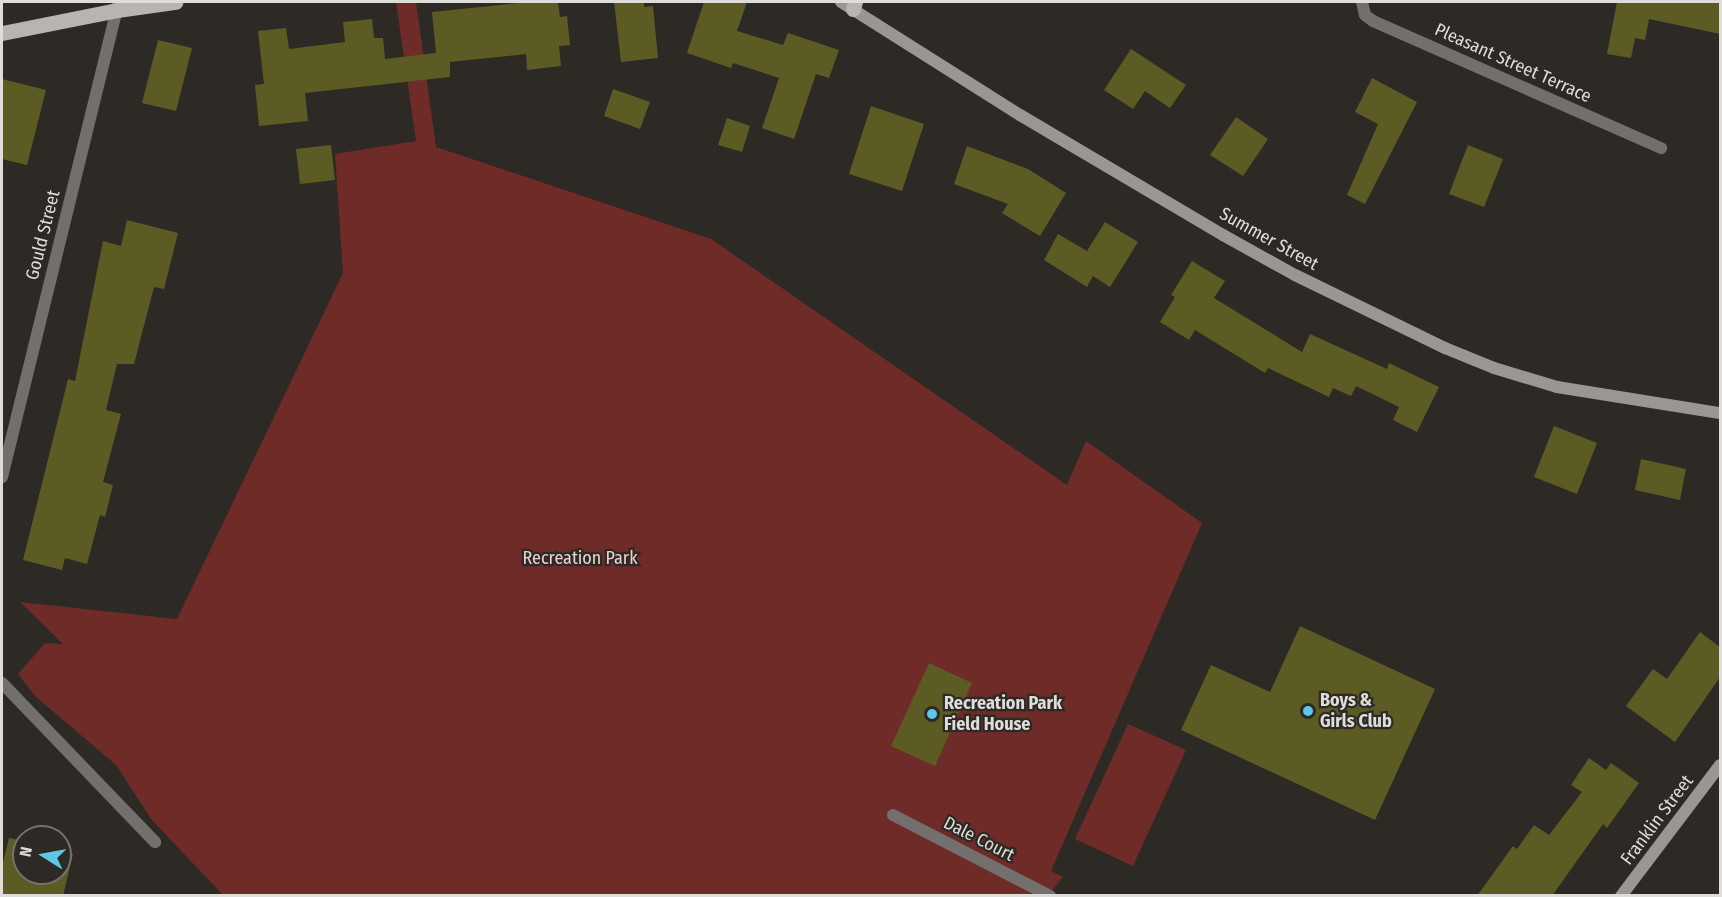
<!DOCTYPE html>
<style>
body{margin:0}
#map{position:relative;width:1722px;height:897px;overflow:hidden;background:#2d2a25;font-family:"Fira Sans Condensed",sans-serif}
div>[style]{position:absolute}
.green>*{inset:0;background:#6f2b27}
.building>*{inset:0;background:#5b5b23}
.lane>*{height:12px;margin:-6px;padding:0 6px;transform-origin:6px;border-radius:6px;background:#726f6d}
.street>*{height:12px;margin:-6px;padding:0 6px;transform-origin:6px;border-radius:6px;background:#726f6d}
.secondary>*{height:12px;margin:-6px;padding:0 6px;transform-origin:6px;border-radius:6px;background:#9b9693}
.primary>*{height:15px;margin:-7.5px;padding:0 7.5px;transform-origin:7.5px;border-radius:7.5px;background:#bab4b0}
.dots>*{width:16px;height:16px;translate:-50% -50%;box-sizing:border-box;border:3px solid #2d2a25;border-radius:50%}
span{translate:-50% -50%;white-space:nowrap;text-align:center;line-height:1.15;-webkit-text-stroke:4.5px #2d2a25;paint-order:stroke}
.street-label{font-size:18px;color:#dfddda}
.park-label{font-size:18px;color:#edd0cd}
.poi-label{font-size:18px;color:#dfddda;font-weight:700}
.left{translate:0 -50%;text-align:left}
.frame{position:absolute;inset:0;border:3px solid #dfddda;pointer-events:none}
.north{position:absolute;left:12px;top:825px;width:60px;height:60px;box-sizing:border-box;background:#2d2a25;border:2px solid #74726d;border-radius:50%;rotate:281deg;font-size:16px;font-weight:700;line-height:24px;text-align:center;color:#dfddda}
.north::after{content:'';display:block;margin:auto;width:21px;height:27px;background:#5dc7e8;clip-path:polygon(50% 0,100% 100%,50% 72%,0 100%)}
</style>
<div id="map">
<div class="green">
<div style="clip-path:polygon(396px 2px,416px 2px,436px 147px,711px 239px,1067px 485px,1086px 441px,1202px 523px,1051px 871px,1063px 877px,1048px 895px,223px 895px,151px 819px,116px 765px,35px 696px,18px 674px,45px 643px,63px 644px,20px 602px,177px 619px,343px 273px,335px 154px,416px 141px)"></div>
<div style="clip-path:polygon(1128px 724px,1186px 750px,1133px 866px,1075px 839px)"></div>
</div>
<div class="building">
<div style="clip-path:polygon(528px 2px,558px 2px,560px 17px,567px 16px,570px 45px,559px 46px,561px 66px,527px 70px,526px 54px,450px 62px,450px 77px,305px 93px,308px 121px,259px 126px,255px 85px,264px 84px,258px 31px,286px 28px,289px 49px,345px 42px,343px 22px,372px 19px,374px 38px,383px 38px,385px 59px,436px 53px,432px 12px)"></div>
<div style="clip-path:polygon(614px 2px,644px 2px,644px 7px,653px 6px,658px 58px,621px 62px)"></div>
<div style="clip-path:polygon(704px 2px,747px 2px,737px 31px,783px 45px,788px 33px,839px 50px,829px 78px,816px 74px,794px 139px,762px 128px,779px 78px,733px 63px,731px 68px,687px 53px)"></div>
<div style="clip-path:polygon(1617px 2px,1720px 2px,1720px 34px,1649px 19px,1645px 40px,1635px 38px,1631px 58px,1607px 54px)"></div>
<div style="clip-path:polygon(158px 40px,192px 48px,176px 111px,142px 103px)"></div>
<div style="clip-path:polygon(1131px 49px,1186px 85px,1170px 108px,1145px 91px,1133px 109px,1104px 90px)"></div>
<div style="clip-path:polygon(1372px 78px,1417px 102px,1365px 204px,1347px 195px,1378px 124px,1355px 112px)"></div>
<div style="clip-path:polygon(2px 79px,46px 90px,27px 165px,2px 159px)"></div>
<div style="clip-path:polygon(613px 89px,650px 102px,640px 129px,604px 116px)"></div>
<div style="clip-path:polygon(871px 106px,924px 124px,902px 191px,849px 174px)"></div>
<div style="clip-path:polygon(1236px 117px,1268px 139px,1243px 176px,1210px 155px)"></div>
<div style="clip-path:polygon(727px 118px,750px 126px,742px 152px,718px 145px)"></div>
<div style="clip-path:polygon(331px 145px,335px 180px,300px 184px,296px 149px)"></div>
<div style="clip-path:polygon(1468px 145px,1503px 159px,1484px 207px,1449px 194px)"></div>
<div style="clip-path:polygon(967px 146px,1028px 169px,1066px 193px,1040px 236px,1002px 213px,1008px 204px,954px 184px)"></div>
<div style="clip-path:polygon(127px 220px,178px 233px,164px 289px,154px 287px,134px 364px,117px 364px,106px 410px,121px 414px,103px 482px,113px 485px,105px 517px,100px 515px,87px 564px,65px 558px,62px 570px,23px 560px,68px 379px,75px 381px,103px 241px,121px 246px)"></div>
<div style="clip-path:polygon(1105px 222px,1138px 242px,1110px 287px,1093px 276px,1087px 287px,1044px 260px,1058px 234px,1087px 251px)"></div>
<div style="clip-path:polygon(1192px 261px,1225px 281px,1214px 298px,1302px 352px,1310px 334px,1387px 369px,1389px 363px,1439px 387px,1417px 432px,1393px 420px,1399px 407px,1356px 386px,1351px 396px,1333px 388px,1329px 397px,1268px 368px,1265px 373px,1195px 330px,1189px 340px,1160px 322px,1175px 297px,1171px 295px)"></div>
<div style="clip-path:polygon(1554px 426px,1597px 443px,1577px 494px,1534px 477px)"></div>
<div style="clip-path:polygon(1641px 459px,1686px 469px,1680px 500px,1635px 490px)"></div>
<div style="clip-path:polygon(1300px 626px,1435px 689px,1375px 820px,1181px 730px,1211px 665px,1270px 692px)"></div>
<div style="clip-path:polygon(1700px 632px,1720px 647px,1720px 677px,1675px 742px,1626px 706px,1653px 669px,1667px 679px)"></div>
<div style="clip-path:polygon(929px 663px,972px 683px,935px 766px,891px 746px)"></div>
<div style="clip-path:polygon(1589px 758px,1606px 770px,1611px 763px,1639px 783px,1607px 828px,1603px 824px,1552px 896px,1477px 896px,1513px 846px,1517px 849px,1534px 825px,1549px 835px,1582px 792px,1571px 785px)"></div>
<div style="clip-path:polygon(9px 838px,24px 841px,24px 873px,60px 873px,60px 850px,73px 854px,63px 896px,2px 896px,2px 866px)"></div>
</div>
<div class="lane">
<div style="left:2px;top:683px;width:221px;rotate:46.1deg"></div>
</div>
<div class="street">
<div style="left:1362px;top:2px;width:13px;rotate:77deg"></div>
<div style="left:1365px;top:15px;width:10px;rotate:37deg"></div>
<div style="left:1373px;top:21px;width:315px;rotate:23.8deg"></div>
<div style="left:2px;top:477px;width:489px;rotate:-76.2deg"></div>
<div style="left:893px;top:815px;width:177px;rotate:27.3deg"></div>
</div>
<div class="secondary">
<div style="left:841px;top:2px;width:212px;rotate:32.3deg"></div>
<div style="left:1020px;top:115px;width:236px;rotate:30.6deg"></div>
<div style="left:1223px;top:235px;width:82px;rotate:29.1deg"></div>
<div style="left:1295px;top:275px;width:167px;rotate:26deg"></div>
<div style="left:1445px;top:348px;width:53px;rotate:22.2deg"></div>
<div style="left:1494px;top:368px;width:66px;rotate:16.8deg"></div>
<div style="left:1557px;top:387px;width:165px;rotate:9.1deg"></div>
<div style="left:1621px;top:896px;width:164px;rotate:-52.9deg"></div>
</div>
<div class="primary">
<div style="left:853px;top:9px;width:7px;rotate:-74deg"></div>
<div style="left:2px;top:33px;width:117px;rotate:-11.3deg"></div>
<div style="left:117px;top:10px;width:59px;rotate:-7.9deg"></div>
</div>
<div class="dots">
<div style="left:1308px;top:711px;background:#5dc7e8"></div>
<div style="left:932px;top:714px;background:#5dc7e8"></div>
</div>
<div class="street-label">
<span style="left:1513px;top:63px;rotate:24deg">Pleasant Street Terrace</span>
<span style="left:43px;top:235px;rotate:-76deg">Gould Street</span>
<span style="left:1269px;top:239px;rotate:29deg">Summer Street</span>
<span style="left:1657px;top:820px;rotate:-53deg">Franklin Street</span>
<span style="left:979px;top:839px;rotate:27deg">Dale Court</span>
</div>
<div class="park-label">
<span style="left:580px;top:558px">Recreation Park</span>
</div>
<div class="poi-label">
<span class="left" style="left:1320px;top:711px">Boys &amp;<br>Girls Club</span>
<span class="left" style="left:944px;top:714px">Recreation Park<br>Field House</span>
</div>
<div class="frame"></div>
<div class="north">N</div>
</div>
